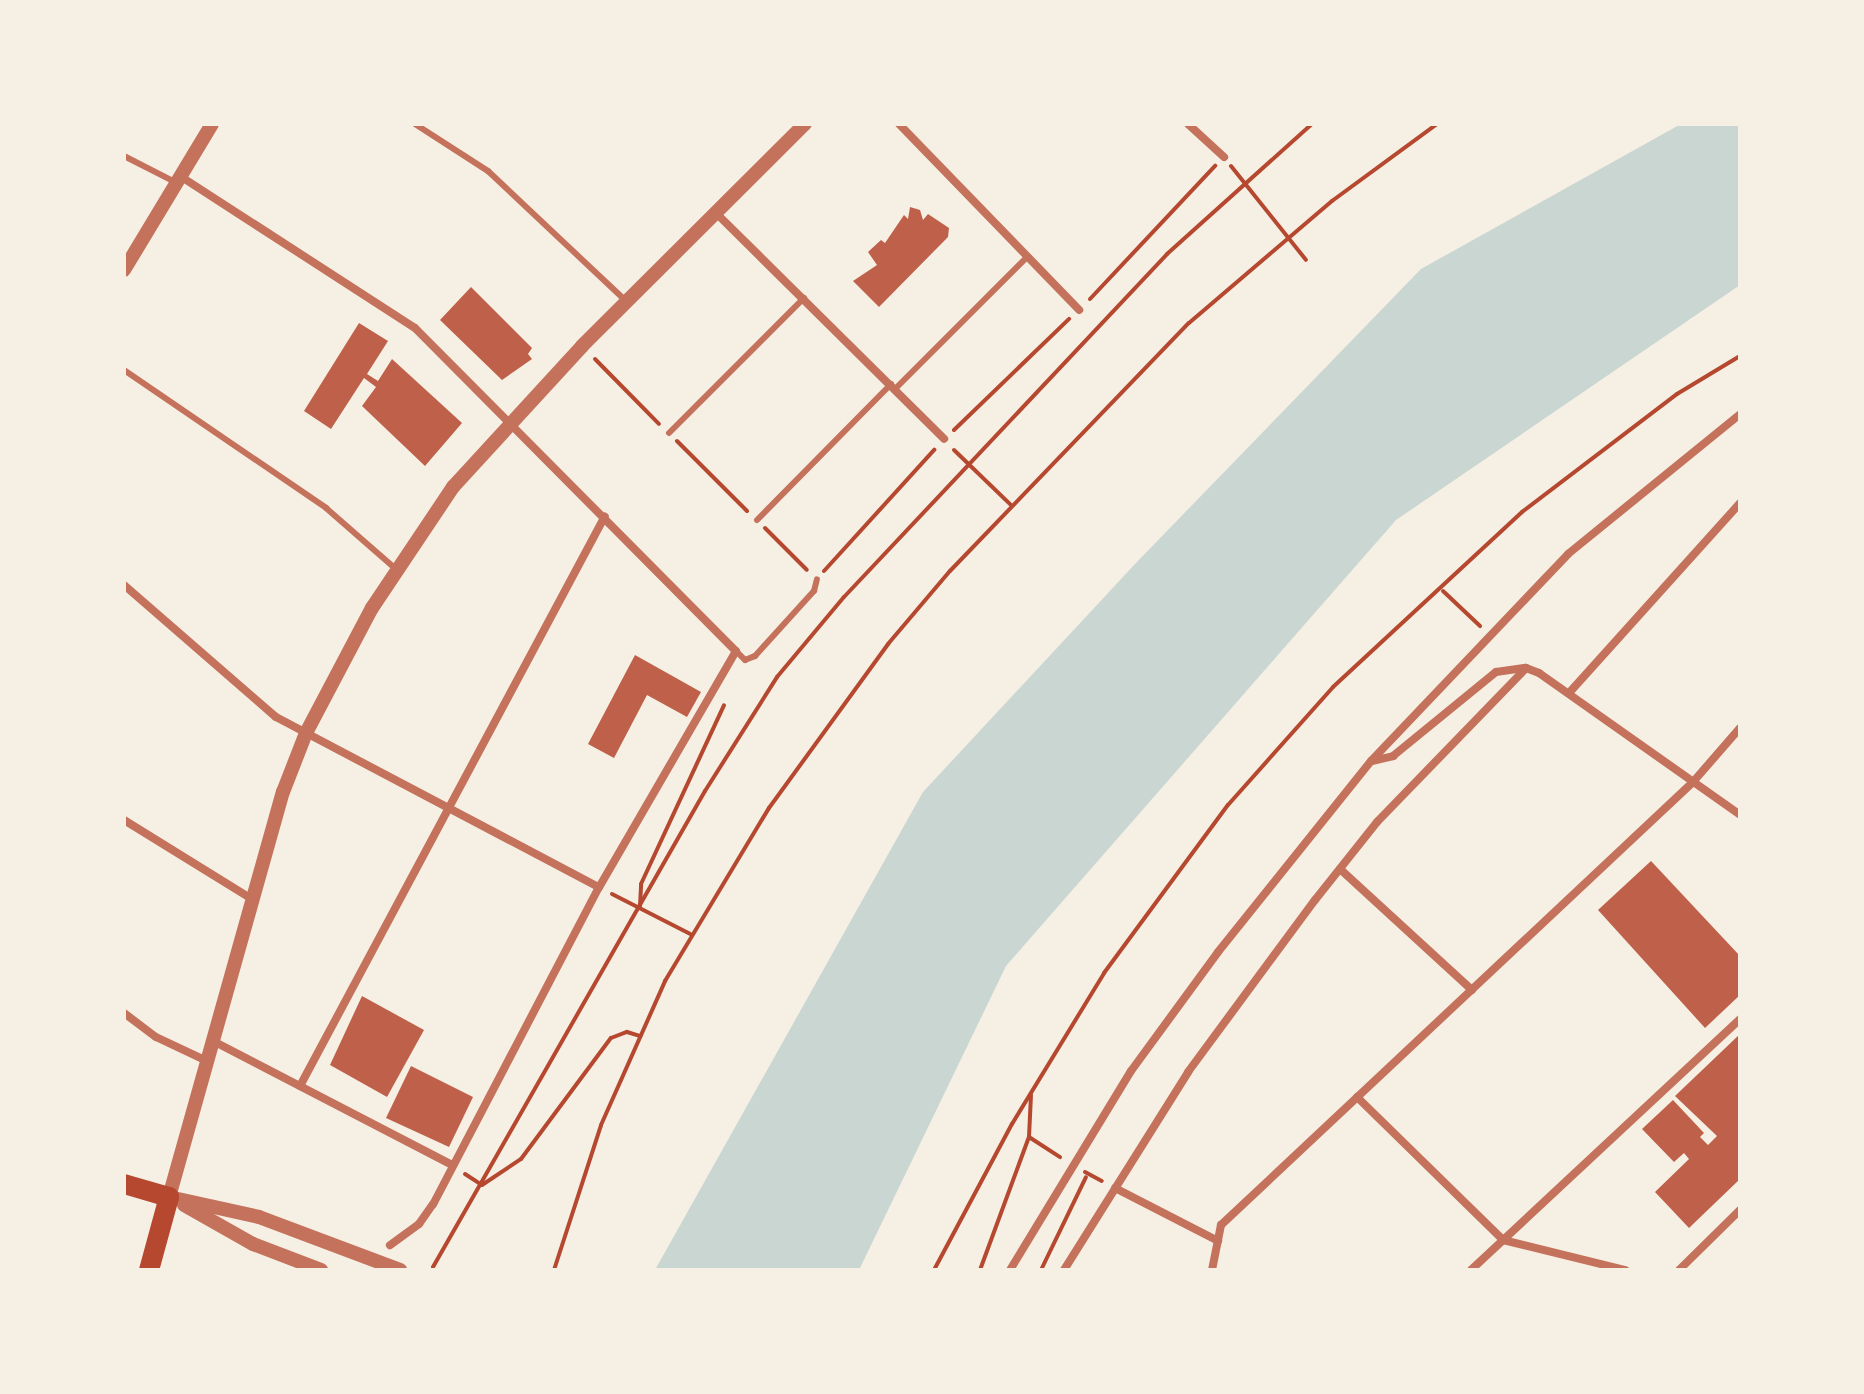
<!DOCTYPE html>
<style>
body{margin:0}
#map{position:relative;width:1864px;height:1394px;overflow:hidden;background:#f6efe4;font-family:"Asap Condensed",sans-serif}
div>[style]{position:absolute}
.water>*{inset:0;background:#c9d6d2}
.building>*{inset:0;background:#bf614a}
.path>*{height:4px;margin:-2px;padding:0 2px;transform-origin:2px;border-radius:2px;background:#b5482f}
.service>*{height:6px;margin:-3px;padding:0 3px;transform-origin:3px;border-radius:3px;background:#c5725c}
.minor>*{height:8px;margin:-4px;padding:0 4px;transform-origin:4px;border-radius:4px;background:#c5725c}
.tertiary>*{height:14px;margin:-7px;padding:0 7px;transform-origin:7px;border-radius:7px;background:#c5725c}
.primary>*{height:20px;margin:-10px;padding:0 10px;transform-origin:10px;border-radius:10px;background:#b5482f}
span{translate:-50% -50%;white-space:nowrap;text-align:center;line-height:1.15;-webkit-text-stroke:8px #f6efe4;paint-order:stroke}
.frame{position:absolute;inset:0;border:126px solid #f6efe4;pointer-events:none}
</style>
<div id="map">
<div class="water">
<div style="clip-path:polygon(1681px 124px,1740px 124px,1740px 285px,1396px 520px,1006px 966px,859px 1270px,655px 1270px,923px 792px,1135px 564px,1421px 269px)"></div>
</div>
<div class="building">
<div style="clip-path:polygon(910px 207px,920px 210px,923px 220px,928px 214px,949px 228px,948px 237px,879px 307px,853px 281px,877px 265px,868px 252px,881px 240px,885px 243px,904px 215px,908px 219px)"></div>
<div style="clip-path:polygon(471px 287px,532px 348px,528px 354px,532px 359px,502px 380px,440px 320px)"></div>
<div style="clip-path:polygon(359px 323px,388px 341px,367px 374px,378px 381px,392px 359px,462px 423px,425px 466px,362px 406px,376px 387px,364px 378px,331px 429px,304px 411px)"></div>
<div style="clip-path:polygon(635px 655px,701px 692px,687px 717px,647px 695px,614px 758px,588px 744px)"></div>
<div style="clip-path:polygon(1651px 861px,1740px 956px,1740px 995px,1705px 1028px,1598px 910px)"></div>
<div style="clip-path:polygon(362px 996px,424px 1030px,387px 1097px,330px 1065px)"></div>
<div style="clip-path:polygon(1740px 1034px,1740px 1179px,1689px 1228px,1655px 1192px,1689px 1159px,1684px 1153px,1674px 1162px,1642px 1129px,1673px 1100px,1704px 1133px,1700px 1137px,1708px 1145px,1717px 1136px,1675px 1096px)"></div>
<div style="clip-path:polygon(411px 1066px,473px 1097px,449px 1147px,386px 1118px)"></div>
</div>
<div class="path">
<div style="left:1231px;top:166px;width:120px;rotate:51.4deg"></div>
<div style="left:1090px;top:299px;width:183px;rotate:-46.8deg"></div>
<div style="left:595px;top:359px;width:91px;rotate:45.4deg"></div>
<div style="left:954px;top:430px;width:160px;rotate:-44deg"></div>
<div style="left:677px;top:441px;width:99px;rotate:45deg"></div>
<div style="left:954px;top:450px;width:79px;rotate:44deg"></div>
<div style="left:765px;top:528px;width:59px;rotate:45deg"></div>
<div style="left:824px;top:571px;width:164px;rotate:-47.7deg"></div>
<div style="left:1443px;top:591px;width:51px;rotate:43.4deg"></div>
<div style="left:612px;top:894px;width:88px;rotate:27.1deg"></div>
<div style="left:640px;top:906px;width:22px;rotate:-87deg"></div>
<div style="left:641px;top:884px;width:197px;rotate:-65.1deg"></div>
<div style="left:1029px;top:1137px;width:37px;rotate:33deg"></div>
<div style="left:1085px;top:1172px;width:19px;rotate:28deg"></div>
<div style="left:465px;top:1174px;width:20px;rotate:33deg"></div>
<div style="left:482px;top:1185px;width:47px;rotate:-33.7deg"></div>
<div style="left:521px;top:1159px;width:151px;rotate:-53.4deg"></div>
<div style="left:611px;top:1038px;width:17px;rotate:-21deg"></div>
<div style="left:627px;top:1032px;width:14px;rotate:17deg"></div>
<div style="left:433px;top:1267px;width:548px;rotate:-60.26deg"></div>
<div style="left:705px;top:791px;width:135px;rotate:-57.7deg"></div>
<div style="left:777px;top:677px;width:104px;rotate:-50.1deg"></div>
<div style="left:844px;top:597px;width:471px;rotate:-46.7deg"></div>
<div style="left:1167px;top:254px;width:195px;rotate:-41.9deg"></div>
<div style="left:554px;top:1270px;width:152px;rotate:-72deg"></div>
<div style="left:601px;top:1125px;width:158px;rotate:-66deg"></div>
<div style="left:665px;top:981px;width:202px;rotate:-59deg"></div>
<div style="left:769px;top:808px;width:203px;rotate:-54deg"></div>
<div style="left:888px;top:644px;width:96px;rotate:-49.7deg"></div>
<div style="left:950px;top:571px;width:344px;rotate:-46.1deg"></div>
<div style="left:1189px;top:323px;width:188px;rotate:-40.5deg"></div>
<div style="left:1332px;top:201px;width:130px;rotate:-36.3deg"></div>
<div style="left:934px;top:1270px;width:166px;rotate:-61.9deg"></div>
<div style="left:1012px;top:1124px;width:177px;rotate:-58.6deg"></div>
<div style="left:1104px;top:973px;width:209px;rotate:-53.6deg"></div>
<div style="left:1228px;top:805px;width:158px;rotate:-48.3deg"></div>
<div style="left:1333px;top:687px;width:258px;rotate:-42.8deg"></div>
<div style="left:1522px;top:512px;width:195px;rotate:-37.3deg"></div>
<div style="left:1677px;top:394px;width:74px;rotate:-31.1deg"></div>
<div style="left:980px;top:1270px;width:142px;rotate:-69.8deg"></div>
<div style="left:1029px;top:1137px;width:42px;rotate:-87.3deg"></div>
<div style="left:1041px;top:1270px;width:103px;rotate:-64.2deg"></div>
</div>
<div class="service">
<div style="left:415px;top:124px;width:87px;rotate:32.8deg"></div>
<div style="left:488px;top:171px;width:190px;rotate:43.3deg"></div>
<div style="left:124px;top:156px;width:57px;rotate:27deg"></div>
<div style="left:124px;top:370px;width:245px;rotate:34.3deg"></div>
<div style="left:326px;top:508px;width:93px;rotate:41.1deg"></div>
<div style="left:895px;top:389px;width:187px;rotate:-45deg"></div>
<div style="left:669px;top:433px;width:191px;rotate:-45deg"></div>
<div style="left:757px;top:520px;width:191px;rotate:-45.4deg"></div>
<div style="left:736px;top:651px;width:13px;rotate:45deg"></div>
<div style="left:745px;top:660px;width:11px;rotate:-22deg"></div>
<div style="left:755px;top:656px;width:88px;rotate:-47.8deg"></div>
<div style="left:814px;top:591px;width:12px;rotate:-76deg"></div>
</div>
<div class="minor">
<div style="left:899px;top:124px;width:259px;rotate:45.9deg"></div>
<div style="left:1188px;top:124px;width:49px;rotate:42.5deg"></div>
<div style="left:180px;top:176px;width:280px;rotate:32.9deg"></div>
<div style="left:415px;top:328px;width:455px;rotate:45.2deg"></div>
<div style="left:736px;top:651px;width:273px;rotate:120.1deg"></div>
<div style="left:599px;top:887px;width:358px;rotate:117.6deg"></div>
<div style="left:433px;top:1204px;width:24px;rotate:125deg"></div>
<div style="left:419px;top:1224px;width:36px;rotate:144deg"></div>
<div style="left:716px;top:213px;width:321px;rotate:44.7deg"></div>
<div style="left:124px;top:585px;width:201px;rotate:41deg"></div>
<div style="left:276px;top:717px;width:365px;rotate:27.8deg"></div>
<div style="left:1569px;top:693px;width:256px;rotate:-48deg"></div>
<div style="left:1372px;top:761px;width:22px;rotate:-13deg"></div>
<div style="left:1393px;top:756px;width:133px;rotate:-39.2deg"></div>
<div style="left:1496px;top:672px;width:30px;rotate:-8deg"></div>
<div style="left:1526px;top:668px;width:14px;rotate:21deg"></div>
<div style="left:1539px;top:673px;width:246px;rotate:35.2deg"></div>
<div style="left:124px;top:820px;width:150px;rotate:31.7deg"></div>
<div style="left:1340px;top:869px;width:179px;rotate:42.5deg"></div>
<div style="left:124px;top:1013px;width:40px;rotate:37deg"></div>
<div style="left:156px;top:1037px;width:56px;rotate:25.2deg"></div>
<div style="left:213px;top:1041px;width:267px;rotate:27.4deg"></div>
<div style="left:300px;top:1086px;width:646px;rotate:-61.85deg"></div>
<div style="left:1357px;top:1097px;width:204px;rotate:44.4deg"></div>
<div style="left:1503px;top:1240px;width:126px;rotate:13.8deg"></div>
<div style="left:1115px;top:1188px;width:116px;rotate:27.2deg"></div>
<div style="left:1010px;top:1270px;width:233px;rotate:-58.7deg"></div>
<div style="left:1131px;top:1071px;width:147px;rotate:-53.8deg"></div>
<div style="left:1218px;top:952px;width:245px;rotate:-51.3deg"></div>
<div style="left:1371px;top:761px;width:286px;rotate:-46.4deg"></div>
<div style="left:1568px;top:554px;width:222px;rotate:-39.1deg"></div>
<div style="left:1064px;top:1270px;width:234px;rotate:-57.9deg"></div>
<div style="left:1188px;top:1072px;width:214px;rotate:-53.6deg"></div>
<div style="left:1315px;top:900px;width:100px;rotate:-51.5deg"></div>
<div style="left:1377px;top:822px;width:214px;rotate:-45.9deg"></div>
<div style="left:1212px;top:1270px;width:46px;rotate:-78.7deg"></div>
<div style="left:1221px;top:1225px;width:647px;rotate:-43.18deg"></div>
<div style="left:1693px;top:782px;width:72px;rotate:-49deg"></div>
<div style="left:1471px;top:1270px;width:368px;rotate:-43deg"></div>
<div style="left:1679px;top:1270px;width:86px;rotate:-44.5deg"></div>
</div>
<div class="tertiary">
<div style="left:124px;top:270px;width:170px;rotate:-58.9deg"></div>
<div style="left:169px;top:1197px;width:421px;rotate:-74.3deg"></div>
<div style="left:283px;top:792px;width:63px;rotate:-68.7deg"></div>
<div style="left:306px;top:733px;width:141px;rotate:-62.2deg"></div>
<div style="left:372px;top:608px;width:146px;rotate:-56.2deg"></div>
<div style="left:453px;top:487px;width:191px;rotate:-47.5deg"></div>
<div style="left:582px;top:346px;width:315px;rotate:-44.9deg"></div>
<div style="left:169px;top:1197px;width:92px;rotate:12.5deg"></div>
<div style="left:259px;top:1217px;width:151px;rotate:20.6deg"></div>
<div style="left:184px;top:1205px;width:79px;rotate:29.5deg"></div>
<div style="left:253px;top:1244px;width:73px;rotate:20.9deg"></div>
</div>
<div class="primary">
<div style="left:124px;top:1184px;width:47px;rotate:16.1deg"></div>
<div style="left:169px;top:1197px;width:76px;rotate:105.3deg"></div>
</div>
<div class="frame"></div>
</div>
